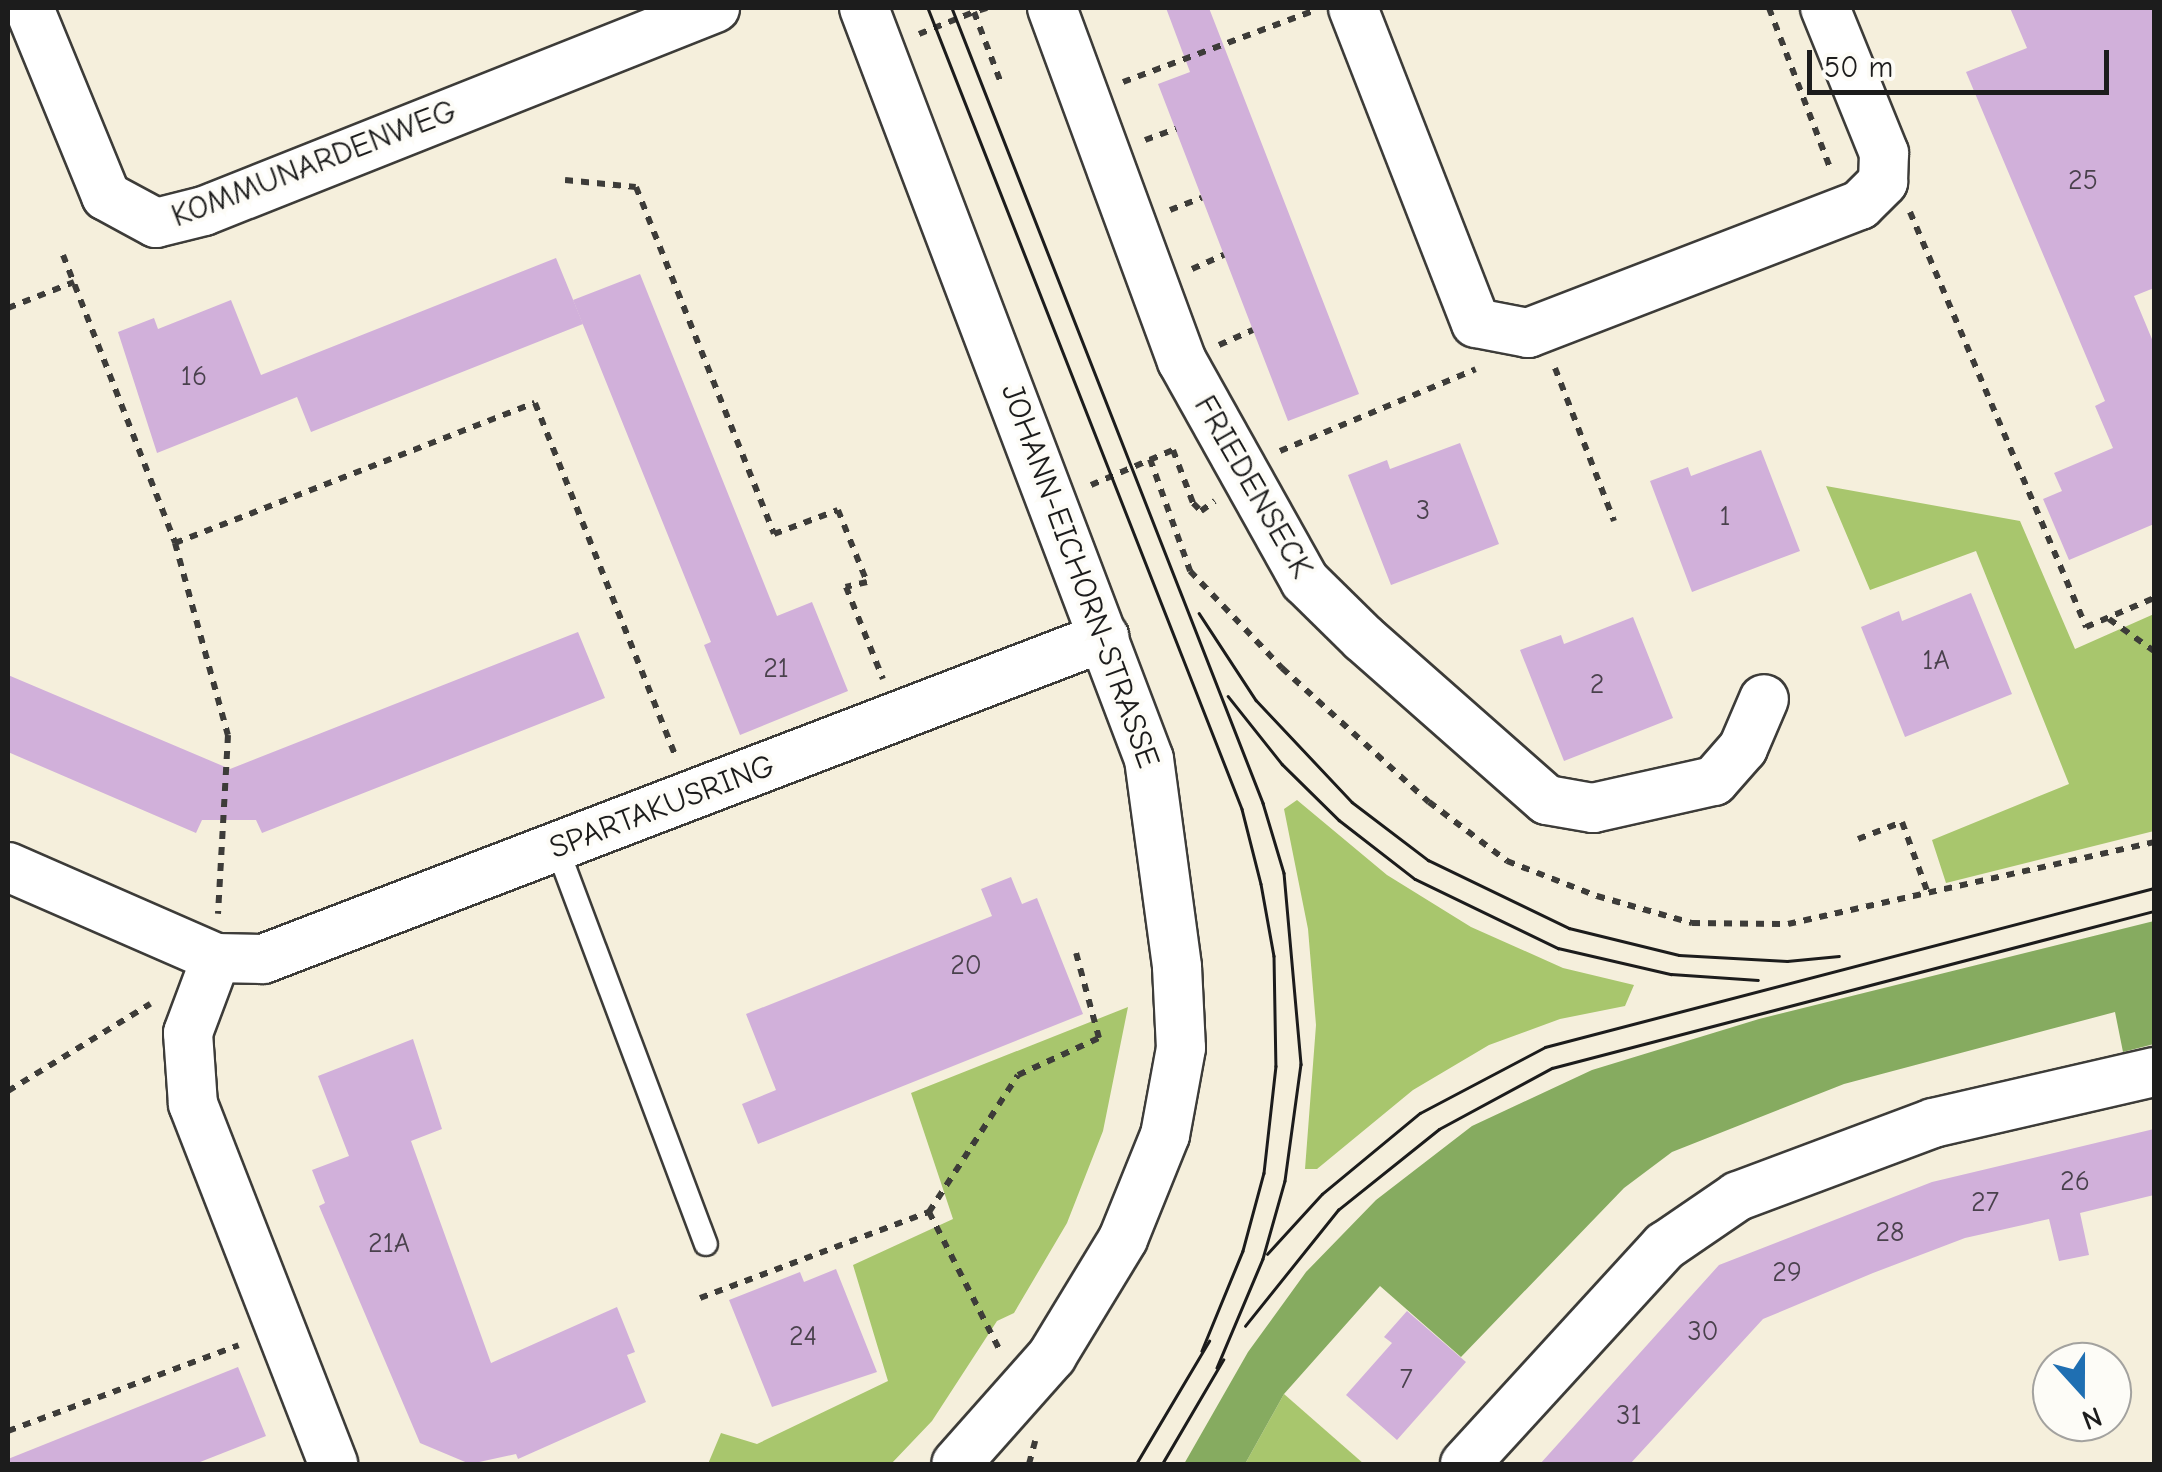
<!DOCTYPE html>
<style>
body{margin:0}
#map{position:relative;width:2162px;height:1472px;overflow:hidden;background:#f5efdc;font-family:"Comic Neue",sans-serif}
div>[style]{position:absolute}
.green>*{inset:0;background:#a8c66d}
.forest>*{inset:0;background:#86ab60}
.building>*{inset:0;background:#d1b0da}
.path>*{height:6px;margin-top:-3px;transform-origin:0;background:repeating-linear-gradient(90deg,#3d3c39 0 8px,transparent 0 16px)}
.roads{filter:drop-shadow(2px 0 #3d3c39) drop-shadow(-2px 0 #3d3c39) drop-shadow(0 2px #3d3c39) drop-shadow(0 -2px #3d3c39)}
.service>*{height:22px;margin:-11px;padding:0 11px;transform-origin:11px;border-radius:11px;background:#fff}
.minor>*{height:48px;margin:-24px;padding:0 24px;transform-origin:24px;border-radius:24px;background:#fff}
.tram>*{height:2.5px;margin:-1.25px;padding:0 1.25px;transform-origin:1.25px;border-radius:1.25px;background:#1c1c1c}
span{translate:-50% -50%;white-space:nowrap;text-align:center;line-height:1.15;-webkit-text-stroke:8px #fdfcf7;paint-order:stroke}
.number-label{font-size:28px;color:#49414c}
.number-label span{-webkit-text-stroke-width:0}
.street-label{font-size:32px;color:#1c1c1c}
.frame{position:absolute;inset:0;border:10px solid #1c1c1c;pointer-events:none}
.north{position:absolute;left:2032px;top:1342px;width:100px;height:100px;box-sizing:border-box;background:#fdfcf7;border:2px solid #a3a29f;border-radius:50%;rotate:159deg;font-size:28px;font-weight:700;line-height:40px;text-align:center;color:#1c1c1c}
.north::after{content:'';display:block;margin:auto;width:35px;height:45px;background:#1f6fb2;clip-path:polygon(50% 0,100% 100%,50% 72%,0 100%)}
.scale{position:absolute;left:1807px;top:50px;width:302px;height:45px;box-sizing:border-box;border:5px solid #1c1c1c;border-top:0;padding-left:12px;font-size:30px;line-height:35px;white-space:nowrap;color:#1c1c1c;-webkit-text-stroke:8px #fdfcf7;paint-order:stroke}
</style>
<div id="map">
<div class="green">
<div style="clip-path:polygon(1826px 486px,2020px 521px,2075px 649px,2154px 614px,2154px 831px,1946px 883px,1932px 840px,2069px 784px,1976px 551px,1870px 590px)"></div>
<div style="clip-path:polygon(1297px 800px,1387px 875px,1471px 927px,1563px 968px,1634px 985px,1625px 1006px,1560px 1019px,1489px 1045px,1413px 1090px,1317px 1169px,1305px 1169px,1316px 1025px,1308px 929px,1284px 809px)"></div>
<div style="clip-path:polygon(1128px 1007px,1103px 1131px,1067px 1223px,1014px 1313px,997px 1321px,932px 1421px,891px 1464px,708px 1464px,721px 1433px,757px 1444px,888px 1381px,853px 1265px,953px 1219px,911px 1093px)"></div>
<div style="clip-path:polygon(1284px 1394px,1364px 1464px,1245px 1464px)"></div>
</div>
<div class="forest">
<div style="clip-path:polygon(2154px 921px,2154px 1044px,2123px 1052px,2115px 1012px,1844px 1084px,1672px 1152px,1624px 1188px,1461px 1357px,1380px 1286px,1284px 1394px,1245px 1464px,1184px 1464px,1248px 1352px,1306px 1272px,1376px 1200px,1472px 1126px,1592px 1070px,1759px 1019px)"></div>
</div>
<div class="building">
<div style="clip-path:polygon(1166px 8px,1209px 8px,1359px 394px,1288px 421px,1158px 84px,1190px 72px)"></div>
<div style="clip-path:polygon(2010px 8px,2154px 8px,2154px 288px,2134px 296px,2154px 344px,2154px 524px,2069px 560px,2043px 499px,2062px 491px,2054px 473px,2113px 448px,2095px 406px,2105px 401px,1966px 72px,2027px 48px)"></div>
<div style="clip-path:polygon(556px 258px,583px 324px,311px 432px,297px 397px,157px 453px,118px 332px,154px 318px,158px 329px,231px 300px,261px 375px)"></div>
<div style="clip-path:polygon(640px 274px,777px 616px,812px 602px,848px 691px,740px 735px,704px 645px,711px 642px,573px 300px)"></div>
<div style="clip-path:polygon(1460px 443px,1499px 544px,1391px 585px,1348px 475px,1387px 460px,1390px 469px)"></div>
<div style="clip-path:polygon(1761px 450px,1800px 551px,1692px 592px,1650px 481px,1688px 467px,1691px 476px)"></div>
<div style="clip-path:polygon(1971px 593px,2012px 694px,1905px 737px,1861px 627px,1899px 611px,1902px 621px)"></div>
<div style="clip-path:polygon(1633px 617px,1673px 718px,1564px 761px,1520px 650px,1561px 635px,1564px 644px)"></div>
<div style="clip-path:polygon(578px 632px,605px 698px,262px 833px,256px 820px,202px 820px,196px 833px,8px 752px,8px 675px,230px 769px)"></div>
<div style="clip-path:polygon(1011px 877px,1022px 904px,1037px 898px,1083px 1014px,758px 1144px,742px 1104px,776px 1090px,746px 1014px,992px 916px,981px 889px)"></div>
<div style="clip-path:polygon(413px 1039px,442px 1129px,411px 1141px,491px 1363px,617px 1307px,635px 1352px,627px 1355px,646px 1402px,518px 1459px,516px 1454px,470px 1464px,420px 1443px,319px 1206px,325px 1203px,312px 1170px,349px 1156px,318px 1076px)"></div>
<div style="clip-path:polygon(2154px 1129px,2154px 1195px,2080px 1213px,2089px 1255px,2059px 1261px,2049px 1219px,1965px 1238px,1873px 1273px,1763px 1319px,1630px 1464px,1540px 1464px,1719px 1265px,1932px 1182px)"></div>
<div style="clip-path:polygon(836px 1269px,877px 1372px,772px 1407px,729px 1300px,800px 1272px,804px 1282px)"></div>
<div style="clip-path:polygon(1407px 1311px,1466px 1362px,1397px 1440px,1346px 1395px,1392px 1343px,1384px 1337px)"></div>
<div style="clip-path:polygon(238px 1367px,266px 1436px,195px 1464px,8px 1464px,8px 1459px)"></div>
</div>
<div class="path">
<div style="left:987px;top:8px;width:14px;rotate:163deg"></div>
<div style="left:974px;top:12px;width:76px;rotate:69.2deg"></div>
<div style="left:1769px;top:8px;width:173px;rotate:69.1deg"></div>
<div style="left:919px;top:34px;width:59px;rotate:-21.8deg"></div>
<div style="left:1123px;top:82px;width:203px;rotate:-20.5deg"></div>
<div style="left:1145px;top:140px;width:33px;rotate:-20deg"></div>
<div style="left:565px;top:180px;width:71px;rotate:5.6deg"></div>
<div style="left:636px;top:187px;width:373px;rotate:68.3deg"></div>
<div style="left:774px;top:534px;width:68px;rotate:-20.6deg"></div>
<div style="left:838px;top:510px;width:78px;rotate:68.1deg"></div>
<div style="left:867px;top:582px;width:22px;rotate:167deg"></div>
<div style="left:846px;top:587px;width:99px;rotate:68.1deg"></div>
<div style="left:1170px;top:210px;width:34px;rotate:-21deg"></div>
<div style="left:1910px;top:212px;width:451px;rotate:67deg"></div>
<div style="left:2086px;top:627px;width:74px;rotate:-23.1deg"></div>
<div style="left:63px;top:255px;width:309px;rotate:68.7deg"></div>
<div style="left:175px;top:543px;width:386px;rotate:-21.3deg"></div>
<div style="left:535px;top:403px;width:382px;rotate:68.3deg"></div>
<div style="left:1192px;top:269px;width:35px;rotate:-24deg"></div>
<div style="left:8px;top:308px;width:71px;rotate:-21.5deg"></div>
<div style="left:1219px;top:345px;width:37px;rotate:-24deg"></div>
<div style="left:1555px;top:368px;width:164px;rotate:68.9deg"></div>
<div style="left:1280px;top:451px;width:212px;rotate:-22.7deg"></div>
<div style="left:1150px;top:459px;width:119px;rotate:70.3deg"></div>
<div style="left:1190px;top:571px;width:134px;rotate:46.5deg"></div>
<div style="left:1282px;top:668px;width:199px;rotate:42.4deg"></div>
<div style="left:1429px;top:802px;width:98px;rotate:37.1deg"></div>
<div style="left:1507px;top:861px;width:97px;rotate:21.3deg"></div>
<div style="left:1597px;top:896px;width:99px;rotate:15.9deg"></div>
<div style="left:1692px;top:923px;width:96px;rotate:0.6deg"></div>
<div style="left:1788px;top:924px;width:375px;rotate:-12.6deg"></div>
<div style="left:1091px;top:485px;width:89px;rotate:-23.1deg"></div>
<div style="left:1173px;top:450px;width:57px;rotate:69.3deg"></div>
<div style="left:1193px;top:503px;width:11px;rotate:45deg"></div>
<div style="left:1201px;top:511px;width:17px;rotate:-36deg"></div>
<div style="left:175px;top:543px;width:199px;rotate:74.6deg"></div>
<div style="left:228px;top:735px;width:179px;rotate:93.2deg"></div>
<div style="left:2109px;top:619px;width:55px;rotate:35.4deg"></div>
<div style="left:1858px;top:839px;width:47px;rotate:-21.1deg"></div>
<div style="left:1902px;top:822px;width:79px;rotate:70deg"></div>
<div style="left:8px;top:1091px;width:167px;rotate:-31.5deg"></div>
<div style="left:929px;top:1212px;width:158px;rotate:62.9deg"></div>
<div style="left:700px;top:1298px;width:245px;rotate:-20.6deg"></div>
<div style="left:929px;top:1212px;width:163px;rotate:-57deg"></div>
<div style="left:1018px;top:1075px;width:89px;rotate:-24.6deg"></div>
<div style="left:1099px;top:1038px;width:88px;rotate:-105.1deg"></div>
<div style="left:8px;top:1431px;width:246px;rotate:-20.4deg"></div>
<div style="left:1029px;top:1464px;width:24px;rotate:-75deg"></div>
</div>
<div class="roads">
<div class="service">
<div style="left:557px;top:848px;width:423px;rotate:69.4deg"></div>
</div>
<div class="minor">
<div style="left:29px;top:8px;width:203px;rotate:67.7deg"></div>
<div style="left:106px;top:196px;width:57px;rotate:28.4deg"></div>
<div style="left:156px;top:223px;width:49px;rotate:-14deg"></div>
<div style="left:204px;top:211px;width:550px;rotate:-21.67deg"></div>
<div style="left:864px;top:8px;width:803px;rotate:69.22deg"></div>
<div style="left:1149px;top:759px;width:210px;rotate:82.3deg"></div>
<div style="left:1177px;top:967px;width:81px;rotate:87.2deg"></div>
<div style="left:1181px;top:1048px;width:88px;rotate:100.4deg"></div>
<div style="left:1165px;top:1135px;width:112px;rotate:112deg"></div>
<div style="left:1123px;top:1239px;width:137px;rotate:121.3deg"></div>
<div style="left:1052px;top:1356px;width:144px;rotate:131.6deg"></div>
<div style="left:1052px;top:8px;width:376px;rotate:69.8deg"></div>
<div style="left:1182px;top:361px;width:252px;rotate:60.8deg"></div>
<div style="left:1305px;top:581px;width:81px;rotate:44.5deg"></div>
<div style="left:1363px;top:638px;width:245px;rotate:41.4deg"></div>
<div style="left:1547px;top:800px;width:47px;rotate:9.9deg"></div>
<div style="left:1593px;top:808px;width:124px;rotate:-12.6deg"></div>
<div style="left:1714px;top:781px;width:44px;rotate:-48.7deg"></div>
<div style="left:1743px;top:748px;width:53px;rotate:-66.8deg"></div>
<div style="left:1353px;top:8px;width:338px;rotate:68.7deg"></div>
<div style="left:1476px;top:323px;width:53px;rotate:10.9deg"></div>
<div style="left:1528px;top:333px;width:356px;rotate:-21.1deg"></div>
<div style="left:1860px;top:205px;width:33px;rotate:-45deg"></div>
<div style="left:1883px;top:182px;width:29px;rotate:-88deg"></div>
<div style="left:1884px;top:153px;width:157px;rotate:-112.1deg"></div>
<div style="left:8px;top:867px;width:227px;rotate:23.6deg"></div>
<div style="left:216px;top:958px;width:47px;rotate:1.2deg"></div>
<div style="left:263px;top:959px;width:901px;rotate:-20.95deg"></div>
<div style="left:216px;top:958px;width:80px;rotate:110.5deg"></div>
<div style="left:188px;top:1033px;width:71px;rotate:86deg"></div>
<div style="left:193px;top:1104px;width:386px;rotate:68.7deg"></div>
<div style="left:1465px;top:1464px;width:296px;rotate:-47.5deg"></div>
<div style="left:1665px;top:1246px;width:88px;rotate:-34.4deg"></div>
<div style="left:1738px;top:1196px;width:208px;rotate:-20.5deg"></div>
<div style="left:1933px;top:1123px;width:227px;rotate:-13deg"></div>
</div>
</div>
<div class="tram">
<div style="left:928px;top:8px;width:860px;rotate:68.59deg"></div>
<div style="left:1242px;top:809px;width:77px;rotate:75.8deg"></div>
<div style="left:1261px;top:884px;width:73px;rotate:79.8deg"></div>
<div style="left:1274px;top:956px;width:110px;rotate:89deg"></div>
<div style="left:1276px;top:1066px;width:108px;rotate:96.4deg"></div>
<div style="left:1264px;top:1173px;width:81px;rotate:105.1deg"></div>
<div style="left:1243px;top:1251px;width:108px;rotate:112.3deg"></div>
<div style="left:952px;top:8px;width:854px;rotate:68.63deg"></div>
<div style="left:1263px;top:803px;width:73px;rotate:73.3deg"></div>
<div style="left:1284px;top:873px;width:192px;rotate:84.9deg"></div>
<div style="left:1301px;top:1064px;width:118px;rotate:97.8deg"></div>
<div style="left:1285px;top:1181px;width:81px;rotate:105.8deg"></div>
<div style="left:1263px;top:1259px;width:118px;rotate:112.9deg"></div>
<div style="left:1199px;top:613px;width:104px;rotate:56.8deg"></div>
<div style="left:1256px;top:700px;width:140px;rotate:46.7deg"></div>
<div style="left:1352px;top:802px;width:96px;rotate:37.3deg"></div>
<div style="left:1428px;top:860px;width:157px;rotate:25.7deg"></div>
<div style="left:1569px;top:928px;width:113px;rotate:13.8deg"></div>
<div style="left:1679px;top:955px;width:108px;rotate:3.2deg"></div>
<div style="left:1787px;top:961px;width:52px;rotate:-5.5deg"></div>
<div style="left:1228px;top:696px;width:87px;rotate:51.5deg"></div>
<div style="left:1282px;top:764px;width:80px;rotate:44.5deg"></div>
<div style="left:1339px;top:820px;width:96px;rotate:37.8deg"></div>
<div style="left:1415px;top:879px;width:159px;rotate:25.8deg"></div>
<div style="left:1558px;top:948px;width:116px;rotate:13deg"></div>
<div style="left:1671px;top:974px;width:87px;rotate:3.9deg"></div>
<div style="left:1267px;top:1254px;width:81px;rotate:-47.5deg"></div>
<div style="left:1322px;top:1194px;width:127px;rotate:-39.6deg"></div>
<div style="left:1420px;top:1113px;width:141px;rotate:-27.8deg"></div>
<div style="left:1545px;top:1047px;width:629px;rotate:-14.63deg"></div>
<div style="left:1245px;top:1326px;width:149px;rotate:-51.3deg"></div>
<div style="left:1338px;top:1210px;width:129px;rotate:-38.7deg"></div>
<div style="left:1439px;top:1129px;width:128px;rotate:-28.4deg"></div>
<div style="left:1552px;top:1068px;width:622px;rotate:-14.62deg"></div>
<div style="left:1136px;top:1464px;width:143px;rotate:-59.3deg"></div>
<div style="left:1162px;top:1464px;width:121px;rotate:-59.6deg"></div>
</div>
<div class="number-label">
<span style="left:2083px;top:180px">25</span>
<span style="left:194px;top:376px">16</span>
<span style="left:1423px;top:510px">3</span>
<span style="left:1725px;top:516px">1</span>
<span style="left:1936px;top:660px">1A</span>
<span style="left:776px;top:668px">21</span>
<span style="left:1597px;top:684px">2</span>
<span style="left:966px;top:965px">20</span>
<span style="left:2075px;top:1181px">26</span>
<span style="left:1985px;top:1202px">27</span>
<span style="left:1890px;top:1232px">28</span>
<span style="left:389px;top:1243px">21A</span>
<span style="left:1787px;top:1272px">29</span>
<span style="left:1703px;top:1331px">30</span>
<span style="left:803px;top:1336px">24</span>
<span style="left:1406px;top:1379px">7</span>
<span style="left:1629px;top:1415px">31</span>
</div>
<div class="street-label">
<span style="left:314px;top:164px;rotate:-21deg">KOMMUNARDENWEG</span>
<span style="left:1253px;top:487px;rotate:60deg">FRIEDENSECK</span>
<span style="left:1080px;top:576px;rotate:70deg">JOHANN-EICHORN-STRASSE</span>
<span style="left:662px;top:807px;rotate:-21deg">SPARTAKUSRING</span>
</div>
<div class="frame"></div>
<div class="north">N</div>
<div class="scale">50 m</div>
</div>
